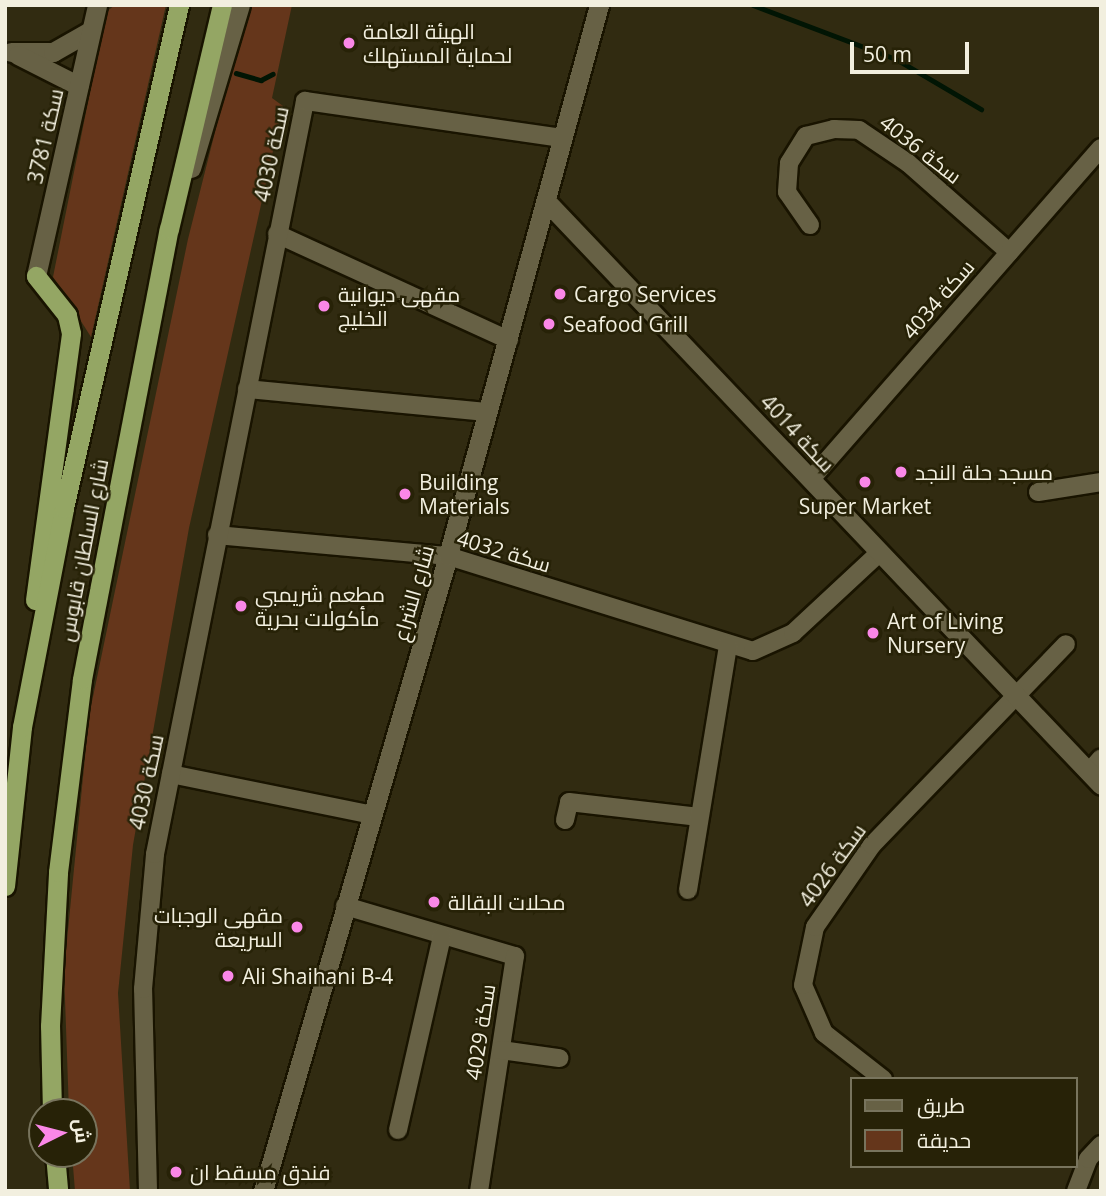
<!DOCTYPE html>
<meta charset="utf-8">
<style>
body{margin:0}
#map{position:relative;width:1106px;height:1196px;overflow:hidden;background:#312b11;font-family:"Open Sans",Cairo,sans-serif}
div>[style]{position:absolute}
.green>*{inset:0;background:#65361b}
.stream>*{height:4.5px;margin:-2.25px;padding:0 2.25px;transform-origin:2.25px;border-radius:2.25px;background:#011504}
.roads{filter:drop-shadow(2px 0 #191400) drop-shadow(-2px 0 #191400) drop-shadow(0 2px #191400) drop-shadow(0 -2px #191400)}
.minor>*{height:18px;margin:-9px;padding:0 9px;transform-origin:9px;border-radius:9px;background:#676145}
.tertiary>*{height:19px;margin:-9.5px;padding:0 9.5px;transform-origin:9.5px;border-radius:9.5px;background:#676145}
.trunk>*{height:19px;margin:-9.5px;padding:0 9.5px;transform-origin:9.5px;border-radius:9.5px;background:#94a664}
.dots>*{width:19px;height:19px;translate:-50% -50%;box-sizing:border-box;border:4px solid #272207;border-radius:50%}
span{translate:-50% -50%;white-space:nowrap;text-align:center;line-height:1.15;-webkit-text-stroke:5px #272207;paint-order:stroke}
.poi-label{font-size:21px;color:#f2efdf}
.left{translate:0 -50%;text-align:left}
.right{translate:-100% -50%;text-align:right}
.street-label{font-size:21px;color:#f2efdf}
.frame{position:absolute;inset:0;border:7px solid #f2efdf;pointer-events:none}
.legend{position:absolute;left:850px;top:1077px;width:228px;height:91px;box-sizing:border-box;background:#272207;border:2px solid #78745d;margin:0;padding:9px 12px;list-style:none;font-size:21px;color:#f2efdf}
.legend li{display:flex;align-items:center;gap:14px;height:35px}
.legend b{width:35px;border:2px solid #78745d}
.north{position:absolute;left:28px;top:1098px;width:70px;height:70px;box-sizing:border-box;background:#272207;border:2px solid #78745d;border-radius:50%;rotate:84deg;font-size:19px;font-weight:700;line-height:28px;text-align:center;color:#f2efdf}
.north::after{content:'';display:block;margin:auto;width:24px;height:32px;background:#fa87e7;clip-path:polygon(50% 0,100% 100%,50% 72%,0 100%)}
.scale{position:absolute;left:850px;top:42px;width:119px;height:32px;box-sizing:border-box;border:4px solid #f2efdf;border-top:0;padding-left:9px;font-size:21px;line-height:24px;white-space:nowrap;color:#f2efdf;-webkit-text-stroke:5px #272207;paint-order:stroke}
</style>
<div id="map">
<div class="green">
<div style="clip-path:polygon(115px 5px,166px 5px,91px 337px,53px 277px,106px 12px)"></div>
<div style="clip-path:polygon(247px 5px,292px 5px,272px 98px,283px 106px,189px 528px,133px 845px,118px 993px,130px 1191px,75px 1191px,72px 1154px,84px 1154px,84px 1112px,69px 1112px,64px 971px,89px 716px,188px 239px)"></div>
</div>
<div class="stream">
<div style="left:753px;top:5px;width:153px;rotate:20.7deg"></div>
<div style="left:896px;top:59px;width:99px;rotate:30.5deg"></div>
<div style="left:236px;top:73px;width:26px;rotate:16deg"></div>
<div style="left:261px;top:80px;width:13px;rotate:-27deg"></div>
</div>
<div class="roads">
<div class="minor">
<div style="left:810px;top:225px;width:40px;rotate:-124.9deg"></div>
<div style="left:787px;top:192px;width:29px;rotate:-86deg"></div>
<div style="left:789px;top:163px;width:32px;rotate:-58deg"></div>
<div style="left:806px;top:136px;width:29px;rotate:-14deg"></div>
<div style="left:834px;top:129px;width:25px;rotate:2deg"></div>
<div style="left:859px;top:130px;width:59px;rotate:34deg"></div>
<div style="left:908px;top:163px;width:135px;rotate:41.4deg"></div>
<div style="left:277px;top:234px;width:255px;rotate:24.6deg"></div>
<div style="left:247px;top:389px;width:242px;rotate:5.5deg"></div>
<div style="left:811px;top:479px;width:440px;rotate:-48.8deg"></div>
<div style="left:1038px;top:492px;width:64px;rotate:-9deg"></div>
<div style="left:217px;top:535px;width:232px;rotate:5.2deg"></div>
<div style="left:448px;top:556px;width:319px;rotate:17.3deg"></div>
<div style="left:753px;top:651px;width:44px;rotate:-24.2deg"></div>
<div style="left:793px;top:633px;width:117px;rotate:-42.9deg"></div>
<div style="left:1089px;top:772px;width:18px;rotate:-49deg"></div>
<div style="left:171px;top:774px;width:205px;rotate:11.5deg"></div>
<div style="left:565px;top:820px;width:18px;rotate:-77deg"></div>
<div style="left:569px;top:802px;width:131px;rotate:6.6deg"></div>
<div style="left:688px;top:890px;width:248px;rotate:-80.7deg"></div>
<div style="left:345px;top:906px;width:177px;rotate:16.4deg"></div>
<div style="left:515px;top:956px;width:238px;rotate:98.7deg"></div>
<div style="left:501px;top:1050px;width:59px;rotate:7.9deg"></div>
<div style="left:883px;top:1079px;width:75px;rotate:-142.1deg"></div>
<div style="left:824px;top:1033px;width:52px;rotate:-113.6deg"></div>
<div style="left:803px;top:985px;width:59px;rotate:-78.3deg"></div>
<div style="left:815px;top:927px;width:100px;rotate:-55.2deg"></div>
<div style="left:872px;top:845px;width:279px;rotate:-46deg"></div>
<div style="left:398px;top:1130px;width:199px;rotate:-77.2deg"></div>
<div style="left:148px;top:1191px;width:202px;rotate:-91.4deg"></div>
<div style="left:143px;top:989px;width:136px;rotate:-84.9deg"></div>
<div style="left:155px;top:854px;width:768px;rotate:-78.73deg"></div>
<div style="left:305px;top:101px;width:261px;rotate:8.2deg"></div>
<div style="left:1076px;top:1191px;width:34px;rotate:-69deg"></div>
<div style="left:1088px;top:1159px;width:19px;rotate:-47deg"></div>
</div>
<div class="tertiary">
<div style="left:11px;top:52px;width:42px"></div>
<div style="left:53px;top:52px;width:43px;rotate:-29.6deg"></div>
<div style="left:18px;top:55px;width:68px;rotate:26.9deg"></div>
<div style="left:191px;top:168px;width:170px;rotate:-73.3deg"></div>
<div style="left:547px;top:202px;width:804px;rotate:46.46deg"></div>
<div style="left:36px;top:276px;width:278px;rotate:-77.3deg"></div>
<div style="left:263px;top:1191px;width:661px;rotate:-73.76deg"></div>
<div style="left:448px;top:556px;width:571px;rotate:-74.67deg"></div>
</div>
<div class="trunk">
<div style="left:35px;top:600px;width:269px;rotate:-82.3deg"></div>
<div style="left:71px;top:333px;width:18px;rotate:-103deg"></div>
<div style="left:67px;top:315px;width:50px;rotate:-128.5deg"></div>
<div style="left:5px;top:886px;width:160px;rotate:-83.9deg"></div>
<div style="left:22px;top:727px;width:223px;rotate:-79.1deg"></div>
<div style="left:64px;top:508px;width:516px;rotate:-77.12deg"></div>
<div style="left:52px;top:1112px;width:86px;rotate:-91.3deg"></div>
<div style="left:50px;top:1026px;width:154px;rotate:-87deg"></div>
<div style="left:58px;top:872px;width:194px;rotate:-82.9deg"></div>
<div style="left:82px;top:679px;width:458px;rotate:-79.1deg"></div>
<div style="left:169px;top:229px;width:230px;rotate:-76.7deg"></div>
<div style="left:55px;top:1154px;width:37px;rotate:85deg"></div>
</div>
</div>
<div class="dots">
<div style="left:349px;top:43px;background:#fa87e7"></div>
<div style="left:560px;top:294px;background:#fa87e7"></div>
<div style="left:324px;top:306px;background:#fa87e7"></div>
<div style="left:549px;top:324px;background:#fa87e7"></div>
<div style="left:901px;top:472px;background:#fa87e7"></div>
<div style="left:865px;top:482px;background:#fa87e7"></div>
<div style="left:405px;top:494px;background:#fa87e7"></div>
<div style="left:241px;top:606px;background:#fa87e7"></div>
<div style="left:873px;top:633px;background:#fa87e7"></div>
<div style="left:434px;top:902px;background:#fa87e7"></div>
<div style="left:297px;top:927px;background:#fa87e7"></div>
<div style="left:228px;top:976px;background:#fa87e7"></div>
<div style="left:176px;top:1172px;background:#fa87e7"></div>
</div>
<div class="poi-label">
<span class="left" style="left:363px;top:43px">الهيئة العامة<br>لحماية المستهلك</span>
<span class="left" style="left:338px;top:306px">مقهى ديوانية<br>الخليج</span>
<span class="left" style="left:574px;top:294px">Cargo Services</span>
<span class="left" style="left:563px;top:324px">Seafood Grill</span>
<span class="left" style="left:915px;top:472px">مسجد حلة النجد</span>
<span class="left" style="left:419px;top:494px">Building<br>Materials</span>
<span style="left:865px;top:506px">Super Market</span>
<span class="left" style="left:255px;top:606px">مطعم شريمبي<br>مأكولات بحرية</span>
<span class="left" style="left:887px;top:633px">Art of Living<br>Nursery</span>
<span class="left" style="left:448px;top:902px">محلات البقالة</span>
<span class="right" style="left:283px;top:927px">مقهى الوجبات<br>السريعة</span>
<span class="left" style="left:242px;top:976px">Ali Shaihani B-4</span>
<span class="left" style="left:190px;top:1172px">فندق مسقط ان</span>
</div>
<div class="street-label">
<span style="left:45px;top:136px;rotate:-77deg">سكة 3781</span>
<span style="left:921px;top:149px;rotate:38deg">سكة 4036</span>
<span style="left:271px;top:154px;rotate:-78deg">سكة 4030</span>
<span style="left:938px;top:299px;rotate:-49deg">سكة 4034</span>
<span style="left:798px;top:433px;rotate:47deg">سكة 4014</span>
<span style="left:83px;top:550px;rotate:-79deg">شارع السلطان قابوس</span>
<span style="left:504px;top:551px;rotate:17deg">سكة 4032</span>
<span style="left:413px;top:593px;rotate:-74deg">شارع الشراع</span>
<span style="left:146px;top:782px;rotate:-78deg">سكة 4030</span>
<span style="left:832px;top:865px;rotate:-54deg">سكة 4026</span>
<span style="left:480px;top:1032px;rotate:-81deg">سكة 4029</span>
</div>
<div class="frame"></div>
<ul class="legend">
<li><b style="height:9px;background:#676145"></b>طريق</li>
<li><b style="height:19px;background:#65361b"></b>حديقة</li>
</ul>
<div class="north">ش</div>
<div class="scale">50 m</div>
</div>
